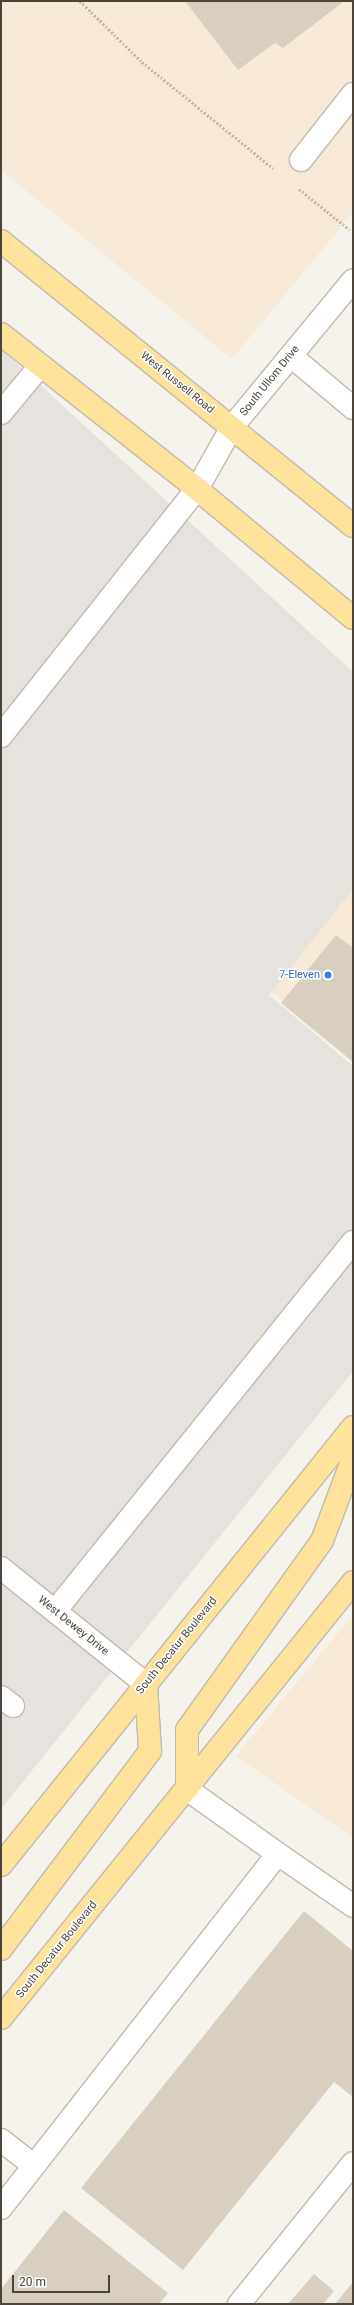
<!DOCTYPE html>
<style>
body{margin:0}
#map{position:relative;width:354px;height:2305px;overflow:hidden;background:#f6f3ec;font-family:Roboto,sans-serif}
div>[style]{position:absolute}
.commercial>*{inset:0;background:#f7ead8}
.industrial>*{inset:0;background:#e6e2dd}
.building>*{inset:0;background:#d8cfc1}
.path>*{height:2.5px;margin-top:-1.25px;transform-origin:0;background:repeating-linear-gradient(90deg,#c4b79f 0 2px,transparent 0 4px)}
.roads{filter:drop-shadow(1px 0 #c2bbae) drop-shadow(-1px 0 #c2bbae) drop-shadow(0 1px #c2bbae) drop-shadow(0 -1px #c2bbae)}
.minor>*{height:22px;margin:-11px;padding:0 11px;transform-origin:11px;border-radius:11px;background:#fff}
.major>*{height:22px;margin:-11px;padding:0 11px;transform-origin:11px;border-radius:11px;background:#ffe39c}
.dots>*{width:11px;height:11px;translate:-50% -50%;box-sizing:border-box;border:2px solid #fff;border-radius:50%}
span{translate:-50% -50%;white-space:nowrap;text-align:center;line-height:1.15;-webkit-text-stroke:3px #fff;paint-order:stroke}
.street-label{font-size:11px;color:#4b4439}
.shop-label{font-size:11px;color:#366cbe}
.right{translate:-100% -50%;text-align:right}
.frame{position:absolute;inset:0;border:2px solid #4b4439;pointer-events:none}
.scale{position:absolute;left:12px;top:2275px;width:98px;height:18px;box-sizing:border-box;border:2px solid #4b4439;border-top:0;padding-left:5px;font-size:12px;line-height:14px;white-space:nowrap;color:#4b4439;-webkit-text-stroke:3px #fff;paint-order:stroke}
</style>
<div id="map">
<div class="commercial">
<div style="clip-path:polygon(1px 1px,353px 1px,353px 212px,232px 359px,1px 170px)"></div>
<div style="clip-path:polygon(353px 889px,353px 1062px,271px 991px)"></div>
<div style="clip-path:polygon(353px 1615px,353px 1838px,236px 1756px)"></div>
</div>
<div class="industrial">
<div style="clip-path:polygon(1px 349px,353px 672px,353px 889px,269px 995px,353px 1066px,353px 1371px,1px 1809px)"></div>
</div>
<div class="building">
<div style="clip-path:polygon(185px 1px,340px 1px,342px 3px,283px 48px,275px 43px,238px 70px)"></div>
<div style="clip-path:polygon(336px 935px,353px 948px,353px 1062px,281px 1003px)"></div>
<div style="clip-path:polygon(304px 1911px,353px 1951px,353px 2097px,334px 2082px,183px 2270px,81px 2188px)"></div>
<div style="clip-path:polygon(64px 2210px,168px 2293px,159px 2304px,1px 2304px,1px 2289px)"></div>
<div style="clip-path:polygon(314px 2274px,334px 2291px,323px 2304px,288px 2304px)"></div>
<div style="clip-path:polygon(353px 2282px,353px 2304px,335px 2304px)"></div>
</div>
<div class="path">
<div style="left:80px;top:1px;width:87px;rotate:44.5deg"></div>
<div style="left:142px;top:62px;width:169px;rotate:39deg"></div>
<div style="left:299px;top:189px;width:65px;rotate:38.8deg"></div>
</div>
<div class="roads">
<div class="minor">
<div style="left:301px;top:160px;width:84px;rotate:-51.8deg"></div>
<div style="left:291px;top:356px;width:81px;rotate:40deg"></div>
<div style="left:1px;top:413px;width:61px;rotate:-50.3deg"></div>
<div style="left:1px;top:736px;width:315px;rotate:-51.6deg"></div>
<div style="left:197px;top:489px;width:71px;rotate:-60.6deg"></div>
<div style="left:232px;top:427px;width:190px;rotate:-50.5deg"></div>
<div style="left:1px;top:1568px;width:186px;rotate:38.7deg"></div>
<div style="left:55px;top:1611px;width:474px;rotate:-51.1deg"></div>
<div style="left:1px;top:1697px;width:15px;rotate:37deg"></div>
<div style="left:278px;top:1854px;width:91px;rotate:34.7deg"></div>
<div style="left:1px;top:2140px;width:42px;rotate:38.2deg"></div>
<div style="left:1px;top:2208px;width:449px;rotate:-52deg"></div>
<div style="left:278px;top:1854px;width:112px;rotate:-144.5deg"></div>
<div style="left:239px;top:2304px;width:181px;rotate:-51deg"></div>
</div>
<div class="major">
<div style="left:1px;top:241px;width:453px;rotate:39deg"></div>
<div style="left:1px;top:334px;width:250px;rotate:38.3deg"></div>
<div style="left:197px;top:489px;width:202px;rotate:39.6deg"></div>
<div style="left:187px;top:1789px;width:59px;rotate:-90deg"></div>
<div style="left:187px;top:1730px;width:232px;rotate:-54.5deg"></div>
<div style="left:322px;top:1541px;width:89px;rotate:-69.5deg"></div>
<div style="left:1px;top:1865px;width:562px;rotate:-51.21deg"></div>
<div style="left:1px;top:1949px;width:248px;rotate:-53deg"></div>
<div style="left:150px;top:1751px;width:67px;rotate:-93.4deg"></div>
<div style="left:1px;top:2018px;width:560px;rotate:-51.08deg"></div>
</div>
</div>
<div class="dots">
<div style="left:328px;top:975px;background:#3f7fe0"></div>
</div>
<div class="street-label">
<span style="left:270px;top:381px;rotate:-51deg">South Ullom Drive</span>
<span style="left:177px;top:383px;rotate:39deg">West Russell Road</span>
<span style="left:73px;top:1626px;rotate:39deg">West Dewey Drive</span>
<span style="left:177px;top:1646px;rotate:-51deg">South Decatur Boulevard</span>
<span style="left:57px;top:1950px;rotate:-51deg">South Decatur Boulevard</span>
</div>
<div class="shop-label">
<span class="right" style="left:320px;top:975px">7-Eleven</span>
</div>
<div class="frame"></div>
<div class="scale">20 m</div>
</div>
